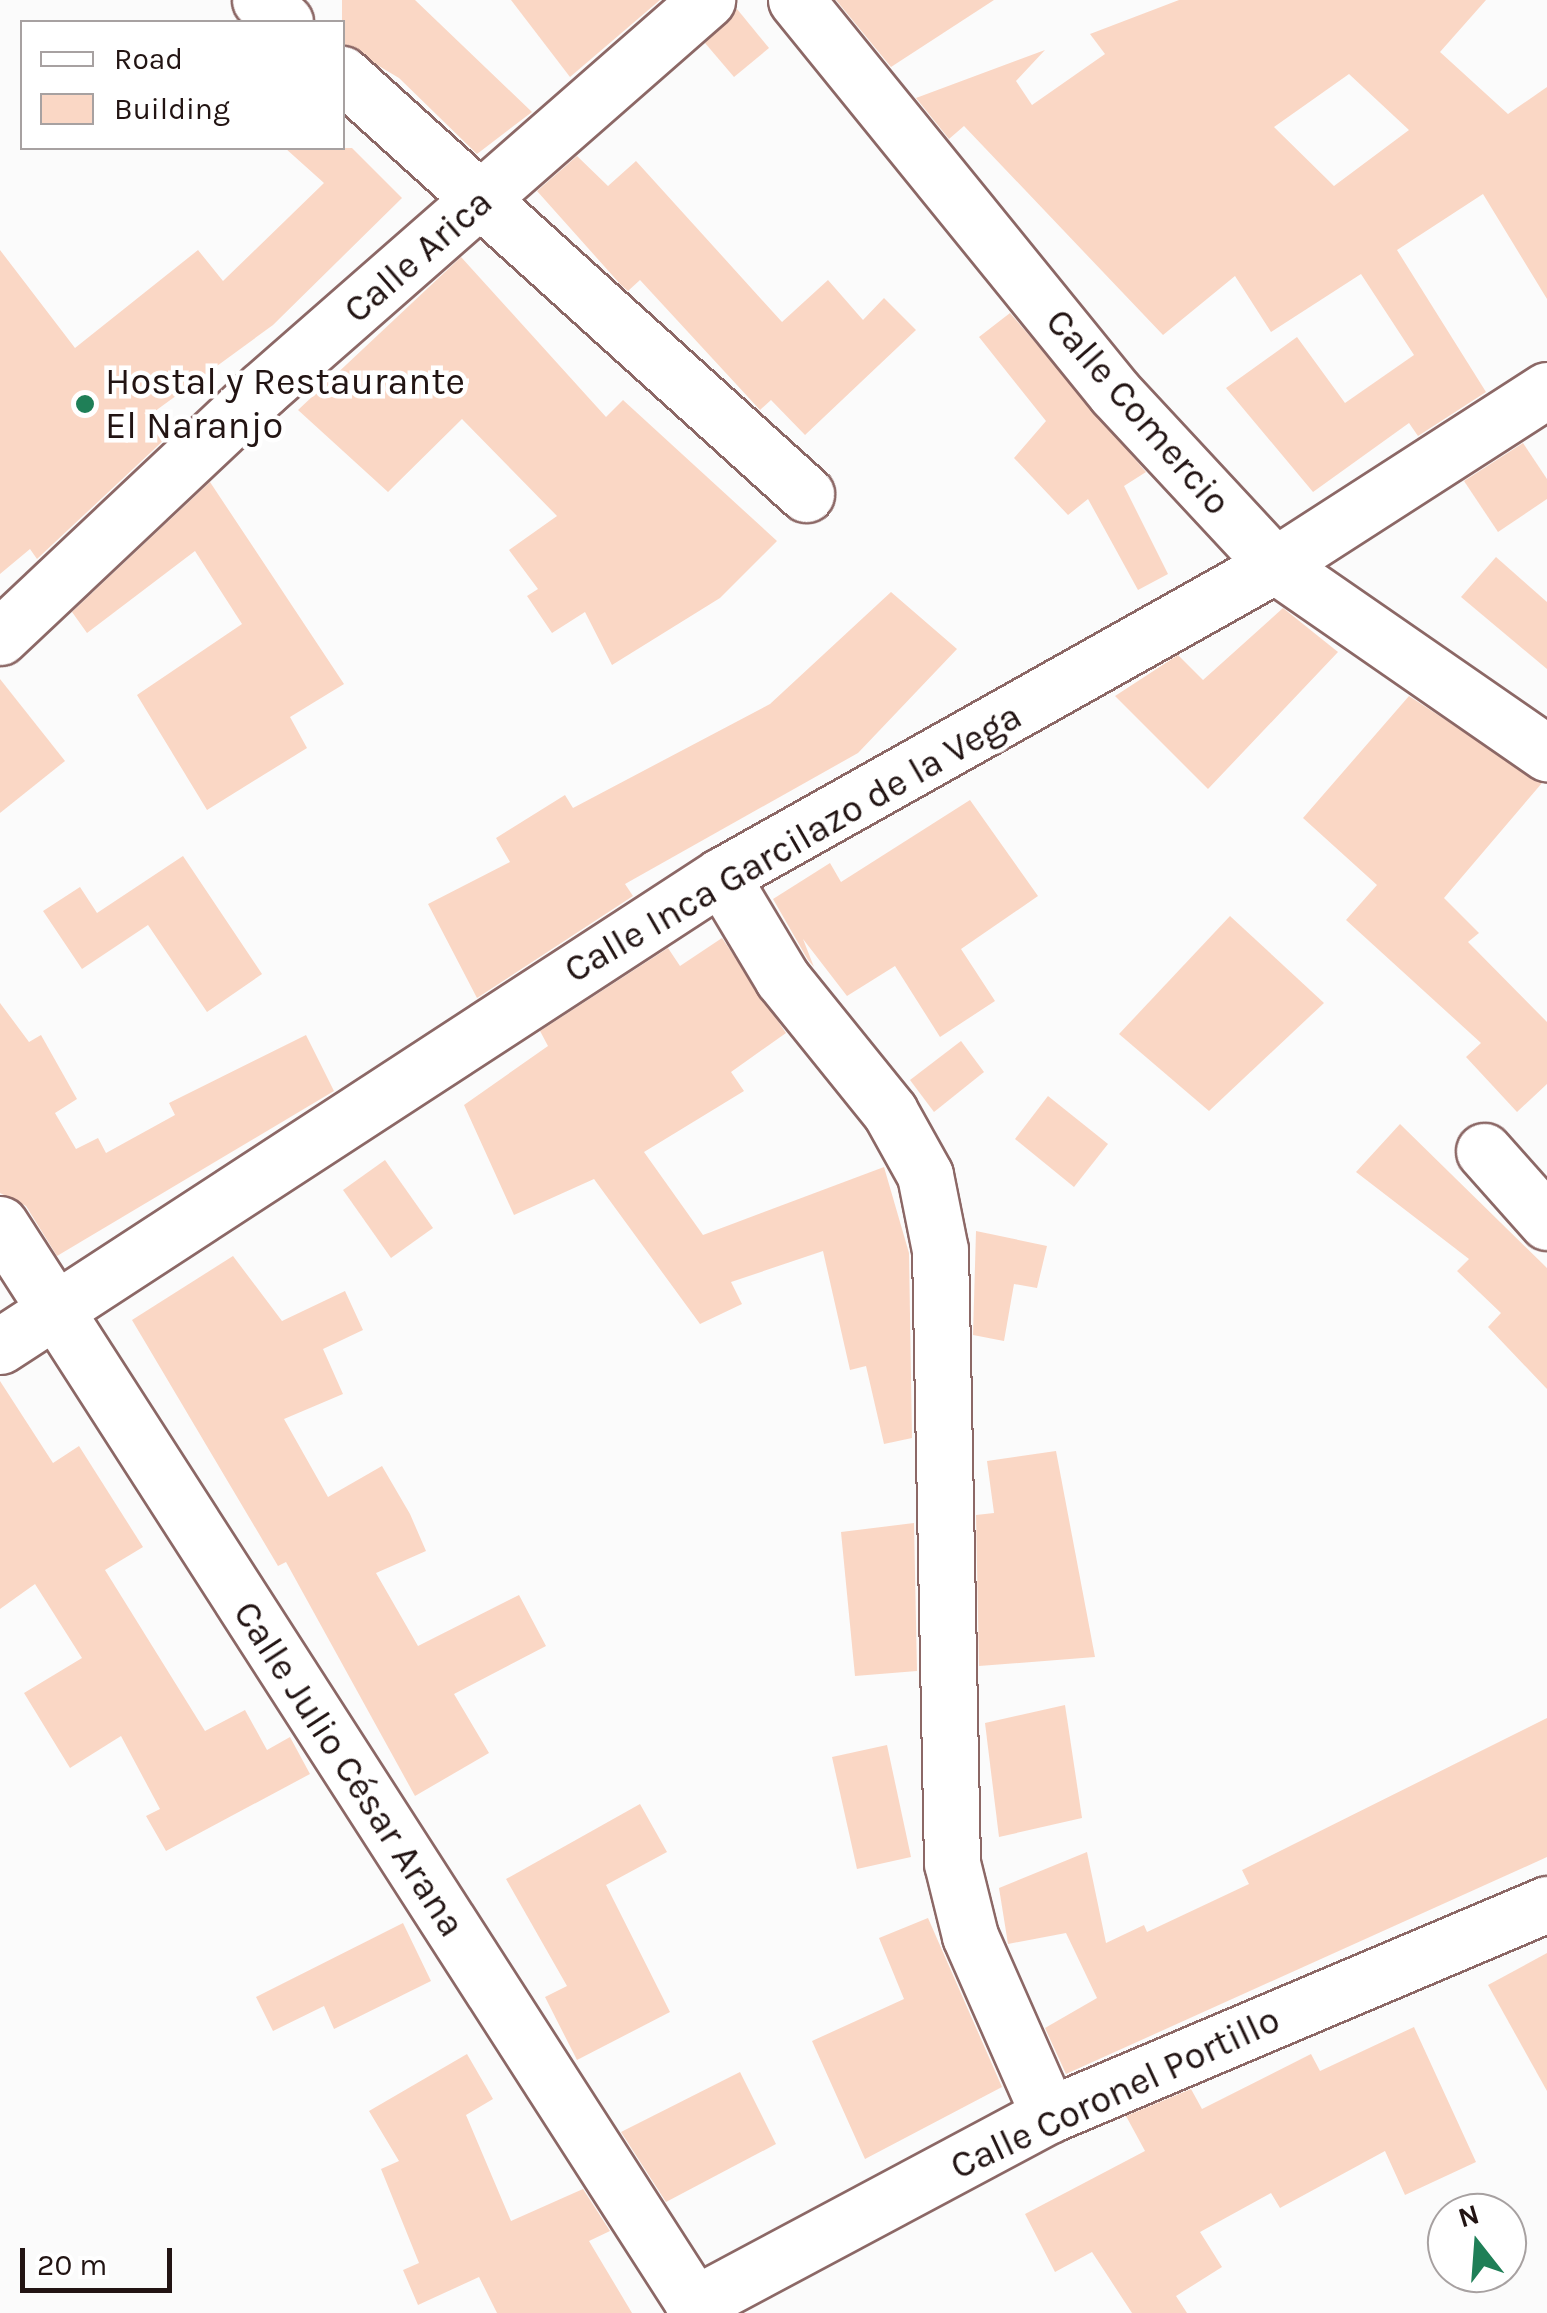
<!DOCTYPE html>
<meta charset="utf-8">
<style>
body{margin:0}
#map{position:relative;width:1547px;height:2313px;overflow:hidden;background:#fbfbfb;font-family:Karla,sans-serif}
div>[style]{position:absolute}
.building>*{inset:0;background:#fad7c5}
.roads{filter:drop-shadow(2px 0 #8c6866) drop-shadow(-2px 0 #8c6866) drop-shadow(0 2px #8c6866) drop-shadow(0 -2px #8c6866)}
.minor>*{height:55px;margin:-27.5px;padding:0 27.5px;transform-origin:27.5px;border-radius:27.5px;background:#fff}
.tertiary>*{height:55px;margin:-27.5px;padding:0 27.5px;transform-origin:27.5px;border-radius:27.5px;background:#fff}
.dots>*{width:28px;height:28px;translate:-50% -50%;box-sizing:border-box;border:5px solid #fff;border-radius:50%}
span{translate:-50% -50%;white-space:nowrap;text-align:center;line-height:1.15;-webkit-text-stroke:9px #fff;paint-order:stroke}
.street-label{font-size:38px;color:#221413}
.poi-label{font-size:38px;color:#221413}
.left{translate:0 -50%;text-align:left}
.legend{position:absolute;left:20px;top:20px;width:325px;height:130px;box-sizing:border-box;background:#fff;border:2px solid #a7a1a1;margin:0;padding:12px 18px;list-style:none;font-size:30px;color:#221413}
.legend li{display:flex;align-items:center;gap:20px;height:50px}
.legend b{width:50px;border:2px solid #a7a1a1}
.north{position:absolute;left:1427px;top:2193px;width:100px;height:100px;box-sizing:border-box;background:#fff;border:2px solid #a7a1a1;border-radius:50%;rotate:343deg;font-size:28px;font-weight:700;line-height:40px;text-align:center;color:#221413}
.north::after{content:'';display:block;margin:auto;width:35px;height:45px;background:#1f7f57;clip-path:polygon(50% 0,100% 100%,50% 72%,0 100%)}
.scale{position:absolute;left:20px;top:2248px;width:152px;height:45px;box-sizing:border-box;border:5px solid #221413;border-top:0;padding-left:12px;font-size:30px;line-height:35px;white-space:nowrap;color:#221413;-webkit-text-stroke:8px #fff;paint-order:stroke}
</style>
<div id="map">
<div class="building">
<div style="clip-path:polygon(342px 0,415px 0,532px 112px,477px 154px,399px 78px,342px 44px)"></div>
<div style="clip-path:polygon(511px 0,660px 0,570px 77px)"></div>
<div style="clip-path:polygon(836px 0,994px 0,891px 67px)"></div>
<div style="clip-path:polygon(evenodd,1179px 0,1486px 0,1440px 52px,1508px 114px,1547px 87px,1547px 299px,1483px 194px,1397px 250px,1486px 392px,1418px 436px,1409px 423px,1313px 492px,1226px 388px,1297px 337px,1345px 403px,1414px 355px,1361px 274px,1271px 332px,1235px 276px,1163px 335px,964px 126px,949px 139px,916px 98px,1045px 50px,1016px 81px,1032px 105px,1105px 54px,1090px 34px,1179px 0,1349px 74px,1409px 130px,1334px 186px,1274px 127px,1349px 74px)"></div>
<div style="clip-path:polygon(737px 9px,769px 48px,734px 77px,705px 43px)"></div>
<div style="clip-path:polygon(285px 148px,352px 148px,402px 198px,273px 325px,147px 417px,166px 438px,37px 559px,30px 549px,0 574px,0 250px,75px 348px,198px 250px,223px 281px,324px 183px)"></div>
<div style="clip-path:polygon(577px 156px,608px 186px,636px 161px,782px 322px,828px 280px,863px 320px,884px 298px,916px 330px,805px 435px,771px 400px,760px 410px,640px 280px,628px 291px,621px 285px,537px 191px)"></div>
<div style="clip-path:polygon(461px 257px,606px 417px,623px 400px,777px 541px,720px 598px,612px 665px,585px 612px,552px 633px,527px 596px,538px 589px,509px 550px,557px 516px,462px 419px,388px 492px,298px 410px)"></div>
<div style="clip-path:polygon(1010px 313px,1146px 472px,1124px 486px,1168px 574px,1138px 590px,1088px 499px,1068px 515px,1014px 458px,1046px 421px,979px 337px)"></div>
<div style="clip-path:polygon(1523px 443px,1547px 479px,1547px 499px,1498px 532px,1464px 481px)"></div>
<div style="clip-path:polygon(210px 482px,344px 684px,290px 717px,307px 748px,207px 810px,137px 695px,242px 624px,195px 551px,87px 633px,72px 612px)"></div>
<div style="clip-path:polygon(1496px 557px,1547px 602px,1547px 669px,1461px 597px)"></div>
<div style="clip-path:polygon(891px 592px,957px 649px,858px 753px,625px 884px,633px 896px,477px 998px,428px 904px,510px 862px,496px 838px,565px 795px,573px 808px,770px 704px)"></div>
<div style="clip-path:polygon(1283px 608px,1338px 652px,1208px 789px,1115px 696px,1178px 655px,1203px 680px)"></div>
<div style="clip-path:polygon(0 679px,65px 761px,0 813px)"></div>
<div style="clip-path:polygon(1409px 696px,1542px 783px,1444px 898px,1479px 933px,1468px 942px,1547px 1022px,1547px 1084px,1517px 1112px,1466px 1057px,1481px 1043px,1346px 920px,1377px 885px,1303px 818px)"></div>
<div style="clip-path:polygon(970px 800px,1038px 896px,961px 949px,995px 1001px,940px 1037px,895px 966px,847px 996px,803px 939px,814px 967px,808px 960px,773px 899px,830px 863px,841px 882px)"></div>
<div style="clip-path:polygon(183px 856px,262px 974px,207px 1012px,148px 925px,82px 969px,43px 911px,80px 887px,97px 913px)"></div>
<div style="clip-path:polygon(1230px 916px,1324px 1003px,1209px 1111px,1119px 1034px)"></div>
<div style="clip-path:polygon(722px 938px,786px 1033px,731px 1072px,744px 1091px,644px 1152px,703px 1235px,884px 1167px,909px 1253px,912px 1438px,884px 1444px,866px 1366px,850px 1370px,823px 1251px,731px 1282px,742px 1304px,700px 1324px,594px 1179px,514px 1215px,464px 1105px,548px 1046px,540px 1031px,668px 948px,680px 966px)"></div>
<div style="clip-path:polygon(0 1003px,29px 1042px,41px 1035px,77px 1099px,55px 1113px,76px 1149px,98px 1138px,106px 1153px,175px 1115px,169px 1103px,306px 1035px,334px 1091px,57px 1256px,26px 1206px,0 1193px)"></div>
<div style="clip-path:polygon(961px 1041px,984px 1072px,934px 1112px,910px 1080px)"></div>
<div style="clip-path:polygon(1048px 1096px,1108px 1144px,1074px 1187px,1015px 1139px)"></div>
<div style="clip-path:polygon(1400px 1124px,1547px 1268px,1547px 1389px,1488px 1327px,1501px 1313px,1457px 1271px,1469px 1259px,1356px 1172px)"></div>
<div style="clip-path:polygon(385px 1160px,433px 1228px,391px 1258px,343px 1190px)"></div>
<div style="clip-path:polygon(976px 1231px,1047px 1246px,1037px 1288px,1014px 1284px,1004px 1341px,973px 1335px)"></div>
<div style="clip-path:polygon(233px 1256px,282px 1321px,345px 1291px,363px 1330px,323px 1349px,343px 1394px,284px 1419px,328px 1497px,382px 1466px,410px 1514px,426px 1551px,376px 1573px,418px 1646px,519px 1595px,546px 1646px,454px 1694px,489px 1753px,415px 1796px,286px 1562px,278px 1566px,132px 1320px)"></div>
<div style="clip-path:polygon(0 1381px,53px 1463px,79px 1446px,143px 1547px,105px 1570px,205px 1731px,245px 1710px,267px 1750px,290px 1737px,310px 1774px,166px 1851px,146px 1816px,160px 1809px,121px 1736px,70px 1768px,24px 1693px,82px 1658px,35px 1584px,0 1609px)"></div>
<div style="clip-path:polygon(1056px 1451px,1095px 1657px,979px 1666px,976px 1515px,994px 1513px,987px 1461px)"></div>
<div style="clip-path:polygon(914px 1523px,917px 1671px,855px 1676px,841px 1532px)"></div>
<div style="clip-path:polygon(1065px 1705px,1082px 1818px,999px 1837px,985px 1723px)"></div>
<div style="clip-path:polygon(1547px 1718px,1547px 1857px,1066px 2074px,1045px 2028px,1097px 1998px,1066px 1933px,1008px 1944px,999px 1888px,1087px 1852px,1106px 1943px,1144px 1925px,1147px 1932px,1249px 1884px,1242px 1870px)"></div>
<div style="clip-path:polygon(887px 1745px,911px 1857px,857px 1869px,832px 1757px)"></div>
<div style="clip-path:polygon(640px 1804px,667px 1852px,606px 1885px,670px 2012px,577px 2060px,545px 1997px,567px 1986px,506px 1879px)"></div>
<div style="clip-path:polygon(928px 1918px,1002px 2087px,865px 2159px,812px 2041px,904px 1999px,879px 1938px)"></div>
<div style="clip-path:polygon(403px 1923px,431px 1981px,334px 2029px,324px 2006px,273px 2031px,256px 1997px)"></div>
<div style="clip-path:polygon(1547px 1953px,1547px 2091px,1488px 1985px)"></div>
<div style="clip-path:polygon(1414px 2027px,1476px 2162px,1405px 2195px,1385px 2151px,1280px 2208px,1271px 2193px,1200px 2232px,1222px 2267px,1176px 2296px,1187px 2313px,1132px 2313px,1092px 2252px,1055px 2272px,1025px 2214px,1145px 2151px,1126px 2116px,1191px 2089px,1202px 2109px,1311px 2054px,1320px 2071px)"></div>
<div style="clip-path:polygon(467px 2054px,493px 2099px,466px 2115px,511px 2221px,583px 2189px,610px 2231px,589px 2241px,632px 2313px,497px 2313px,479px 2277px,418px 2305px,403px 2270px,419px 2263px,381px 2169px,399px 2161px,369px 2111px)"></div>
<div style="clip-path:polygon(740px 2072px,776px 2144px,666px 2202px,621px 2132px)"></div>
</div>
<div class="roads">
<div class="minor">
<div style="left:260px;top:0;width:33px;rotate:41deg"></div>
<div style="left:342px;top:74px;width:626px;rotate:42.15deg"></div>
<div style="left:0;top:637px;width:360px;rotate:-43.3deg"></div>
<div style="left:262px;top:390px;width:592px;rotate:-41.23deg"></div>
<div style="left:721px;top:876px;width:119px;rotate:59.1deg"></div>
<div style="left:782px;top:978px;width:172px;rotate:51.1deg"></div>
<div style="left:890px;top:1112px;width:72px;rotate:60.9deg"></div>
<div style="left:925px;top:1175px;width:76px;rotate:78.7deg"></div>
<div style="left:940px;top:1250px;width:613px;rotate:88.88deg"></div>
<div style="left:952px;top:1863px;width:75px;rotate:76.1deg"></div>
<div style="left:970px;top:1936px;width:196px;rotate:66.2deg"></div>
<div style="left:1484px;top:1151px;width:95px;rotate:48.4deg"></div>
<div style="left:0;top:1224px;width:1295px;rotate:57.27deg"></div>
<div style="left:0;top:1346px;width:861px;rotate:-33.1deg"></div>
<div style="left:721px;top:876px;width:635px;rotate:-29.31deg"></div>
<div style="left:1275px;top:565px;width:323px;rotate:-32.8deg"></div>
<div style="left:693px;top:2305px;width:404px;rotate:-28.1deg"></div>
<div style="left:1049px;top:2115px;width:541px;rotate:-22.96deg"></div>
</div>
<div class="tertiary">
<div style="left:796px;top:0;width:506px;rotate:50.93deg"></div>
<div style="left:1115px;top:393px;width:235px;rotate:47.1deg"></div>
<div style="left:1275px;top:565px;width:331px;rotate:34.7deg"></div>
</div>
</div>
<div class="dots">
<div style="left:85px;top:404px;background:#1f7f57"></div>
</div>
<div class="street-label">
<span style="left:418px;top:256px;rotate:-41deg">Calle Arica</span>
<span style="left:1138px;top:412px;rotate:49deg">Calle Comercio</span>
<span style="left:793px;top:843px;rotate:-30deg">Calle Inca Garcilazo de la Vega</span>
<span style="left:349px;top:1769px;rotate:57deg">Calle Julio César Arana</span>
<span style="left:1115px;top:2093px;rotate:-25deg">Calle Coronel Portillo</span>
</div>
<div class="poi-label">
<span class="left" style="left:105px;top:404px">Hostal y Restaurante<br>El Naranjo</span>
</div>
<ul class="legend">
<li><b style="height:12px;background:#fff"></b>Road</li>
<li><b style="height:28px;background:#fad7c5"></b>Building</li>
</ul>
<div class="north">N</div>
<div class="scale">20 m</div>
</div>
